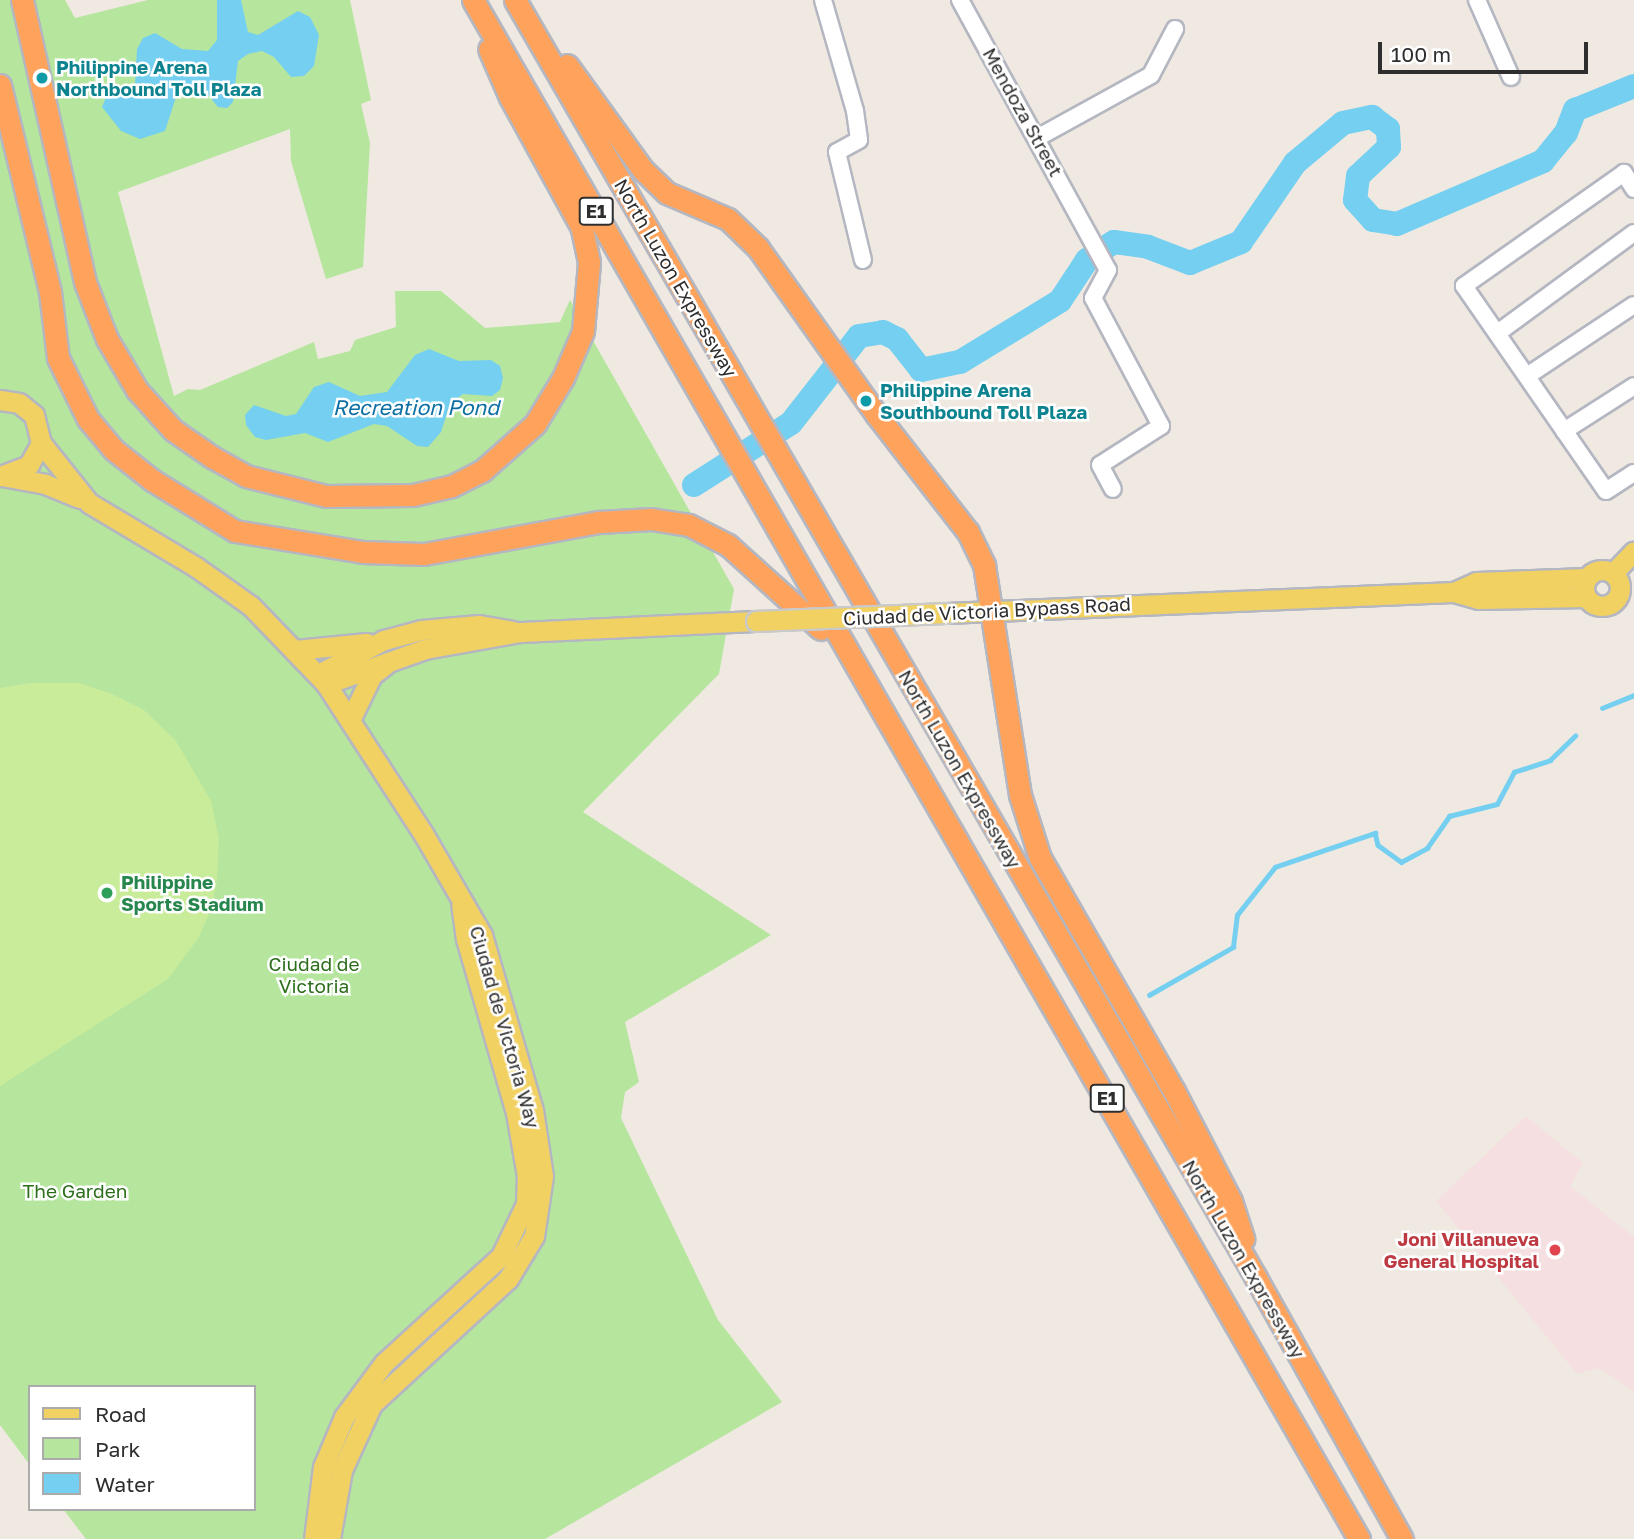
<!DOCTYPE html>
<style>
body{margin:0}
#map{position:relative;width:1634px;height:1539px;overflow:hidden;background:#efe9e1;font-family:"Golos Text",sans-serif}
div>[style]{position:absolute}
.medical>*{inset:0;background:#f5dfe0}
.green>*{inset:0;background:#b6e59e}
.pitch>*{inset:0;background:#c9ec9a}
.water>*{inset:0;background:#75cff0}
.stream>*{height:4.5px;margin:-2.25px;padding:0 2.25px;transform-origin:2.25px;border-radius:2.25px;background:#75cff0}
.river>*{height:24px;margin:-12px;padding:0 12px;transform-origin:12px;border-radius:12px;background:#75cff0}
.roads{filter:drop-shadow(2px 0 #b4b7c1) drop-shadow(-2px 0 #b4b7c1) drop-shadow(0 2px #b4b7c1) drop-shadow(0 -2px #b4b7c1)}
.minor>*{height:16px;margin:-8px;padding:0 8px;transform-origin:8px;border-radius:8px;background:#fff}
.major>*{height:19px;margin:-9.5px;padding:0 9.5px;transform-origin:9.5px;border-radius:9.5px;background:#f2d163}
.major>.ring{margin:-9.5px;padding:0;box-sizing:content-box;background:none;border:19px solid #f2d163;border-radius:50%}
.highway>*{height:21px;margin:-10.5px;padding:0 10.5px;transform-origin:10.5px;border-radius:10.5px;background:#ffa35c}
.bridges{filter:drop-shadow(2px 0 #c9c9c9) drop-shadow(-2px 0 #c9c9c9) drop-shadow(0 2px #c9c9c9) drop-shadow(0 -2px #c9c9c9)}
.major-bridge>*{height:19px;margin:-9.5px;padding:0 9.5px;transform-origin:9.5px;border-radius:9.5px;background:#f2d163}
.dots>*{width:19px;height:19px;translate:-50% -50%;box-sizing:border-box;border:4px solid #fff;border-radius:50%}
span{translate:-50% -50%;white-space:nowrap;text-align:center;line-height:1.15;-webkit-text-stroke:5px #fff;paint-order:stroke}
.shield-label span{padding:2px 5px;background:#fff;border:2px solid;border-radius:5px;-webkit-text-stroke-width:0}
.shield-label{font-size:18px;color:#2e2e2e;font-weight:700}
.culture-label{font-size:19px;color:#0d838f;font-weight:700}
.left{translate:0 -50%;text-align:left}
.street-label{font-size:19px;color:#2e2e2e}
.leisure-label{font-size:19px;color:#27864d;font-weight:700}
.park-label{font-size:19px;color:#2c6e1b}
.health-label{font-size:19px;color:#be3a42;font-weight:700}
.right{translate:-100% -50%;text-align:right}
.water-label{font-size:21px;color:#0d6fa3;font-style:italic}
.legend{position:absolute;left:28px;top:1385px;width:228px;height:126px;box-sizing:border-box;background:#fff;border:2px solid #ababab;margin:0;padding:9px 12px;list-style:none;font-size:21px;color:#2e2e2e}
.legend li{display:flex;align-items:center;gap:14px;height:35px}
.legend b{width:35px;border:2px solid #ababab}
.scale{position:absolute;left:1378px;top:42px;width:210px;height:32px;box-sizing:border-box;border:4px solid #2e2e2e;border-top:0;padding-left:9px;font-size:21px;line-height:24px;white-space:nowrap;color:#2e2e2e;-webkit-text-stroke:5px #fff;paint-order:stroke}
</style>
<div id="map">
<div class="medical">
<div style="clip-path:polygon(1526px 1116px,1583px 1163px,1570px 1186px,1634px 1237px,1634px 1391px,1599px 1368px,1577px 1374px,1436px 1201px)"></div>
</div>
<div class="green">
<div style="clip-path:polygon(0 0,65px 0,75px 18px,148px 0,350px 0,371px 100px,361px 104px,370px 143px,363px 267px,326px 279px,291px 161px,290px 129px,118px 192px,174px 396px,188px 389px,200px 390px,314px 342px,318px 359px,350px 351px,355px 340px,396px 327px,395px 291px,441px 291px,485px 328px,560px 322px,570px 300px,734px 589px,719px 674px,583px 812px,771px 935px,625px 1022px,639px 1082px,625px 1092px,621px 1118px,718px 1320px,782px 1402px,545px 1539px,86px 1539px,63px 1509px,254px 1509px,254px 1387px,30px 1387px,30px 1465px,0 1425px)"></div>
</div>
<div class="pitch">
<div style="clip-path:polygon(30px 683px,79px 683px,112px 694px,144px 710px,176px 741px,211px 801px,219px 839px,217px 879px,212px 907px,199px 937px,168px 979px,0 1086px,0 688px)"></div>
</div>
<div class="water">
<div style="clip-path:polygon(217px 0,241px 0,248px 32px,258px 35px,298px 11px,310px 17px,319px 35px,314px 66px,304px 76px,291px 77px,274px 57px,262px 51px,248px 54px,238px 61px,233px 102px,227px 108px,218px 107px,202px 87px,189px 85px,178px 91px,165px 131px,140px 139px,121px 131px,102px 107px,111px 85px,135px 85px,137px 49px,143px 38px,155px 33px,182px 49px,208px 51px,217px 40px)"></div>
<div style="clip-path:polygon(429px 349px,459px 361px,491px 360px,500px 366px,503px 378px,500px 390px,492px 396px,463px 394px,450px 404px,441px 432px,428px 447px,417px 446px,387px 426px,374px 424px,328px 442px,305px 433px,266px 440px,255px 437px,246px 425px,245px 415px,254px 405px,286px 416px,296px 414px,314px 387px,329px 382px,360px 396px,387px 392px,415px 355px)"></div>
</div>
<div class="stream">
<div style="left:1602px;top:708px;width:35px;rotate:-22deg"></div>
<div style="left:1149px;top:995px;width:97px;rotate:-29.7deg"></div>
<div style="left:1233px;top:947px;width:32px;rotate:-83deg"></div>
<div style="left:1237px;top:915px;width:61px;rotate:-51.6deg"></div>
<div style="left:1275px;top:867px;width:106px;rotate:-18.8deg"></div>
<div style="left:1375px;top:833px;width:12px;rotate:76deg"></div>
<div style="left:1378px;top:845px;width:29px;rotate:36deg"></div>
<div style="left:1401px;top:862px;width:30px;rotate:-28deg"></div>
<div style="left:1427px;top:848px;width:39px;rotate:-55deg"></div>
<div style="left:1449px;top:816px;width:49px;rotate:-14deg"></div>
<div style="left:1497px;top:804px;width:36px;rotate:-62deg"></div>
<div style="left:1514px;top:772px;width:38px;rotate:-18deg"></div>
<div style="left:1550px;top:760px;width:35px;rotate:-44deg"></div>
</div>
<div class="river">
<div style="left:694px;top:485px;width:115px;rotate:-32.6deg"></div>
<div style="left:791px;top:423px;width:110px;rotate:-52deg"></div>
<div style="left:859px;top:336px;width:24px;rotate:-9deg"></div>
<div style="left:883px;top:332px;width:16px;rotate:27deg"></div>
<div style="left:897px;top:339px;width:39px;rotate:52deg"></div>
<div style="left:921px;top:370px;width:40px;rotate:-12deg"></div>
<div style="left:960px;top:362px;width:117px;rotate:-31.4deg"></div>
<div style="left:1060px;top:301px;width:49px;rotate:-56.6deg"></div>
<div style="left:1087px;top:260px;width:32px;rotate:-34deg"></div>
<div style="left:1114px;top:242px;width:34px;rotate:8deg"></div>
<div style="left:1148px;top:247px;width:45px;rotate:20.9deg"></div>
<div style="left:1190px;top:263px;width:55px;rotate:-22.4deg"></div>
<div style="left:1241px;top:242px;width:96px;rotate:-55.6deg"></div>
<div style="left:1295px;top:163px;width:62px;rotate:-39.8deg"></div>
<div style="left:1343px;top:123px;width:30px;rotate:-12deg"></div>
<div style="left:1372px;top:117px;width:20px;rotate:37deg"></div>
<div style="left:1388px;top:129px;width:18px;rotate:87deg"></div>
<div style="left:1389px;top:147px;width:42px;rotate:136.9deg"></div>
<div style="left:1358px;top:176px;width:24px;rotate:97deg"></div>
<div style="left:1355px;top:200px;width:27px;rotate:48deg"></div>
<div style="left:1373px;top:220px;width:24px;rotate:9deg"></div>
<div style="left:1397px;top:224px;width:159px;rotate:-23.3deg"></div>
<div style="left:1543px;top:161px;width:36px;rotate:-51deg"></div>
<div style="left:1566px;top:133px;width:25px;rotate:-69deg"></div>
<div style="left:1575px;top:110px;width:64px;rotate:-22.1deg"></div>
</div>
<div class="roads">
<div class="minor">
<div style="left:823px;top:0;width:116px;rotate:73.9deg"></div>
<div style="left:855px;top:111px;width:29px;rotate:82deg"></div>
<div style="left:859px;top:140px;width:25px;rotate:151deg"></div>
<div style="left:837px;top:152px;width:111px;rotate:76.5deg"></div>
<div style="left:960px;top:0;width:308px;rotate:61.3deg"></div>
<div style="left:1108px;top:270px;width:32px;rotate:118deg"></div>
<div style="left:1093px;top:298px;width:145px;rotate:62deg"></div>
<div style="left:1161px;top:426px;width:72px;rotate:147.4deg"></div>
<div style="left:1100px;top:465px;width:27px;rotate:62deg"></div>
<div style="left:1477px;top:0;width:84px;rotate:66.2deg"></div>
<div style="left:1037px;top:138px;width:130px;rotate:-28.9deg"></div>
<div style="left:1151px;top:75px;width:52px;rotate:-62.4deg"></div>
<div style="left:1634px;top:189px;width:19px;rotate:-122deg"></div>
<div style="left:1624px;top:173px;width:196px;rotate:144.8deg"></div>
<div style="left:1464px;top:286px;width:249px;rotate:55.3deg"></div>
<div style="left:1606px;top:491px;width:33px;rotate:-33deg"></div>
<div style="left:1499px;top:332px;width:167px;rotate:-36.3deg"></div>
<div style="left:1527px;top:376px;width:128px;rotate:-33.6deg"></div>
<div style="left:1564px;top:431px;width:83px;rotate:-32.7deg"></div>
</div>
<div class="major">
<div style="left:0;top:400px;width:19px;rotate:9deg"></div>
<div style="left:19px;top:403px;width:19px;rotate:39deg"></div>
<div style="left:34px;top:415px;width:29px;rotate:76deg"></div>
<div style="left:41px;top:443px;width:25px;rotate:119deg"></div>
<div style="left:29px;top:465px;width:31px;rotate:159deg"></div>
<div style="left:41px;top:443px;width:77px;rotate:51.3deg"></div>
<div style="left:89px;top:503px;width:125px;rotate:30.9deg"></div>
<div style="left:196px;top:567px;width:67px;rotate:35.3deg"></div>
<div style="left:251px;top:606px;width:108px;rotate:46.1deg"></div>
<div style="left:326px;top:684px;width:180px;rotate:57deg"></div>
<div style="left:424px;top:835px;width:116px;rotate:59.9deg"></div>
<div style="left:482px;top:935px;width:182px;rotate:73.8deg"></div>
<div style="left:533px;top:1110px;width:67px;rotate:81.4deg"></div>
<div style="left:543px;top:1176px;width:61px;rotate:98.5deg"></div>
<div style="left:534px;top:1236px;width:50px;rotate:121.2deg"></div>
<div style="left:508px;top:1279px;width:185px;rotate:137.4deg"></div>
<div style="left:372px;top:1404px;width:72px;rotate:114.4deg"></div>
<div style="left:342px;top:1470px;width:70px;rotate:99.9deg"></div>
<div style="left:7px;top:477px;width:39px;rotate:10deg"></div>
<div style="left:45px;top:484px;width:37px;rotate:22deg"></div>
<div class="ring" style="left:1584px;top:570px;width:17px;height:17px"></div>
<div style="left:1613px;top:573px;width:30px;rotate:-46deg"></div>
<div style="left:1454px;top:592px;width:24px;rotate:-24deg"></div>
<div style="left:1476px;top:582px;width:111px;rotate:-2.1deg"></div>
<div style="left:946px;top:613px;width:508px;rotate:-2.37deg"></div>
<div style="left:1454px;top:592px;width:25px;rotate:16deg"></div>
<div style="left:1478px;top:599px;width:108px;rotate:-1.1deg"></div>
<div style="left:295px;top:650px;width:72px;rotate:-5.6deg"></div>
<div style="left:324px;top:671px;width:68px;rotate:-27.3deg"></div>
<div style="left:384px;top:640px;width:38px;rotate:-15deg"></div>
<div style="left:421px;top:630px;width:58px;rotate:-4.9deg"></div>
<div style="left:479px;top:625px;width:34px;rotate:10deg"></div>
<div style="left:326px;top:684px;width:105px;rotate:-19.5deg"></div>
<div style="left:425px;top:649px;width:97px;rotate:-10.1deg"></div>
<div style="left:520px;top:632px;width:236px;rotate:-2.7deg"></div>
<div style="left:351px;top:718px;width:48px;rotate:-64deg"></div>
<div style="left:372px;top:675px;width:18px;rotate:-38deg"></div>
<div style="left:314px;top:1539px;width:73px;rotate:-82.9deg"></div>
<div style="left:323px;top:1467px;width:54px;rotate:-67.2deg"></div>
<div style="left:344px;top:1417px;width:67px;rotate:-53.5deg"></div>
<div style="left:384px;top:1363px;width:159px;rotate:-42.4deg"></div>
<div style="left:501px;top:1256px;width:58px;rotate:-64.3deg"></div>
<div style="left:526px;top:1204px;width:28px;rotate:-88deg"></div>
<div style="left:527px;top:1176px;width:64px;rotate:-99.9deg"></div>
<div style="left:516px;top:1113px;width:181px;rotate:-106deg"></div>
<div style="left:466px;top:939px;width:34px;rotate:-98deg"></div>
</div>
<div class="highway">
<div style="left:22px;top:0;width:289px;rotate:77.4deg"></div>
<div style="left:85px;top:282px;width:61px;rotate:68.9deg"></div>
<div style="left:107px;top:339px;width:59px;rotate:59.5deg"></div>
<div style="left:137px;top:390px;width:54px;rotate:48deg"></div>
<div style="left:173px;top:430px;width:47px;rotate:34.7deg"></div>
<div style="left:212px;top:457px;width:39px;rotate:29deg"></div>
<div style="left:246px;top:476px;width:82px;rotate:14deg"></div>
<div style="left:326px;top:496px;width:87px;rotate:-0.7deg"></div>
<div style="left:413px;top:495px;width:40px;rotate:-13deg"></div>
<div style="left:452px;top:486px;width:34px;rotate:-27deg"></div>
<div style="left:482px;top:471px;width:71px;rotate:-41.6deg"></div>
<div style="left:535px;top:424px;width:54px;rotate:-58.7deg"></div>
<div style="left:563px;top:378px;width:51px;rotate:-66.9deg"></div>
<div style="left:583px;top:331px;width:69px;rotate:-85deg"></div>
<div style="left:589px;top:262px;width:35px;rotate:-102deg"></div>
<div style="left:582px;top:228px;width:149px;rotate:-118.8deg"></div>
<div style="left:510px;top:97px;width:52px;rotate:-113.6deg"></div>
<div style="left:473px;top:0;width:1776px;rotate:60.07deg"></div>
<div style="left:515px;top:0;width:1477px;rotate:59.89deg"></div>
<div style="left:1256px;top:1278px;width:299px;rotate:60.8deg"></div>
<div style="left:567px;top:65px;width:130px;rotate:54.1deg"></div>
<div style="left:643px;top:170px;width:33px;rotate:44deg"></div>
<div style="left:667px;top:193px;width:66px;rotate:23.1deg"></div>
<div style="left:728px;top:219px;width:42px;rotate:44deg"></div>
<div style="left:758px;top:248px;width:204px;rotate:54.6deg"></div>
<div style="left:876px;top:414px;width:150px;rotate:52.1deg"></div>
<div style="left:968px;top:532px;width:37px;rotate:64deg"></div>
<div style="left:984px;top:565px;width:233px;rotate:81.1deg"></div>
<div style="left:1020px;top:795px;width:66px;rotate:72.4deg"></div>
<div style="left:1040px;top:858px;width:269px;rotate:60.1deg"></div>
<div style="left:1174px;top:1091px;width:124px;rotate:62.6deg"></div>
<div style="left:1231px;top:1201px;width:40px;rotate:72deg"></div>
<div style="left:0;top:85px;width:213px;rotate:76.4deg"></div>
<div style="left:50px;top:292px;width:66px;rotate:83.1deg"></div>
<div style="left:58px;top:358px;width:68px;rotate:63.8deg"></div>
<div style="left:88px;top:419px;width:40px;rotate:50deg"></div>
<div style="left:114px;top:450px;width:48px;rotate:38.3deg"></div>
<div style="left:152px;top:480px;width:97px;rotate:31.6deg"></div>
<div style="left:235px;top:531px;width:130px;rotate:9.3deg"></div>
<div style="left:363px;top:552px;width:61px;rotate:1.9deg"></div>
<div style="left:424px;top:554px;width:178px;rotate:-10.4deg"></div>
<div style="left:599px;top:522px;width:52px;rotate:-3.3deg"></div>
<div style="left:651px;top:519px;width:38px;rotate:9deg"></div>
<div style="left:689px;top:525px;width:44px;rotate:27.1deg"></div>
<div style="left:728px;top:545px;width:125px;rotate:42.1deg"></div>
</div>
</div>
<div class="bridges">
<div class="major-bridge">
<div style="left:756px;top:621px;width:190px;rotate:-2.4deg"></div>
</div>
</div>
<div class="dots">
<div style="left:42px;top:78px;background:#0f9aa8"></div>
<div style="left:866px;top:401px;background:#0f9aa8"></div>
<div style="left:107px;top:893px;background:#2e9e5b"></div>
<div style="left:1555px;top:1250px;background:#e0444e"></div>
</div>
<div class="shield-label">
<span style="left:596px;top:211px">E1</span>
<span style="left:1107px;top:1098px">E1</span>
</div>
<div class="culture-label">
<span class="left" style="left:56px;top:78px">Philippine Arena<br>Northbound Toll Plaza</span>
<span class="left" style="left:880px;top:401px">Philippine Arena<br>Southbound Toll Plaza</span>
</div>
<div class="street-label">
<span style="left:1023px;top:112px;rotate:61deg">Mendoza Street</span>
<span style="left:676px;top:278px;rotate:60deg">North Luzon Expressway</span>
<span style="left:987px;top:611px;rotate:-3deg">Ciudad de Victoria Bypass Road</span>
<span style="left:960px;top:769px;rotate:60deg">North Luzon Expressway</span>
<span style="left:505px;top:1027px;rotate:74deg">Ciudad de Victoria Way</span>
<span style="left:1244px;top:1259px;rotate:60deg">North Luzon Expressway</span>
</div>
<div class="leisure-label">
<span class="left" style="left:121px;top:893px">Philippine<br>Sports Stadium</span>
</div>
<div class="park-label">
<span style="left:314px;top:975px">Ciudad de<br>Victoria</span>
<span style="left:75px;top:1191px">The Garden</span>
</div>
<div class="health-label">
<span class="right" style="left:1539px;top:1250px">Joni Villanueva<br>General Hospital</span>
</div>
<div class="water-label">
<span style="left:416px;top:407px">Recreation Pond</span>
</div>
<ul class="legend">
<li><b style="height:9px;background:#f2d163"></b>Road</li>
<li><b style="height:19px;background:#b6e59e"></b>Park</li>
<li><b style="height:19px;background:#75cff0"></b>Water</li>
</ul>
<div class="scale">100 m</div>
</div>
